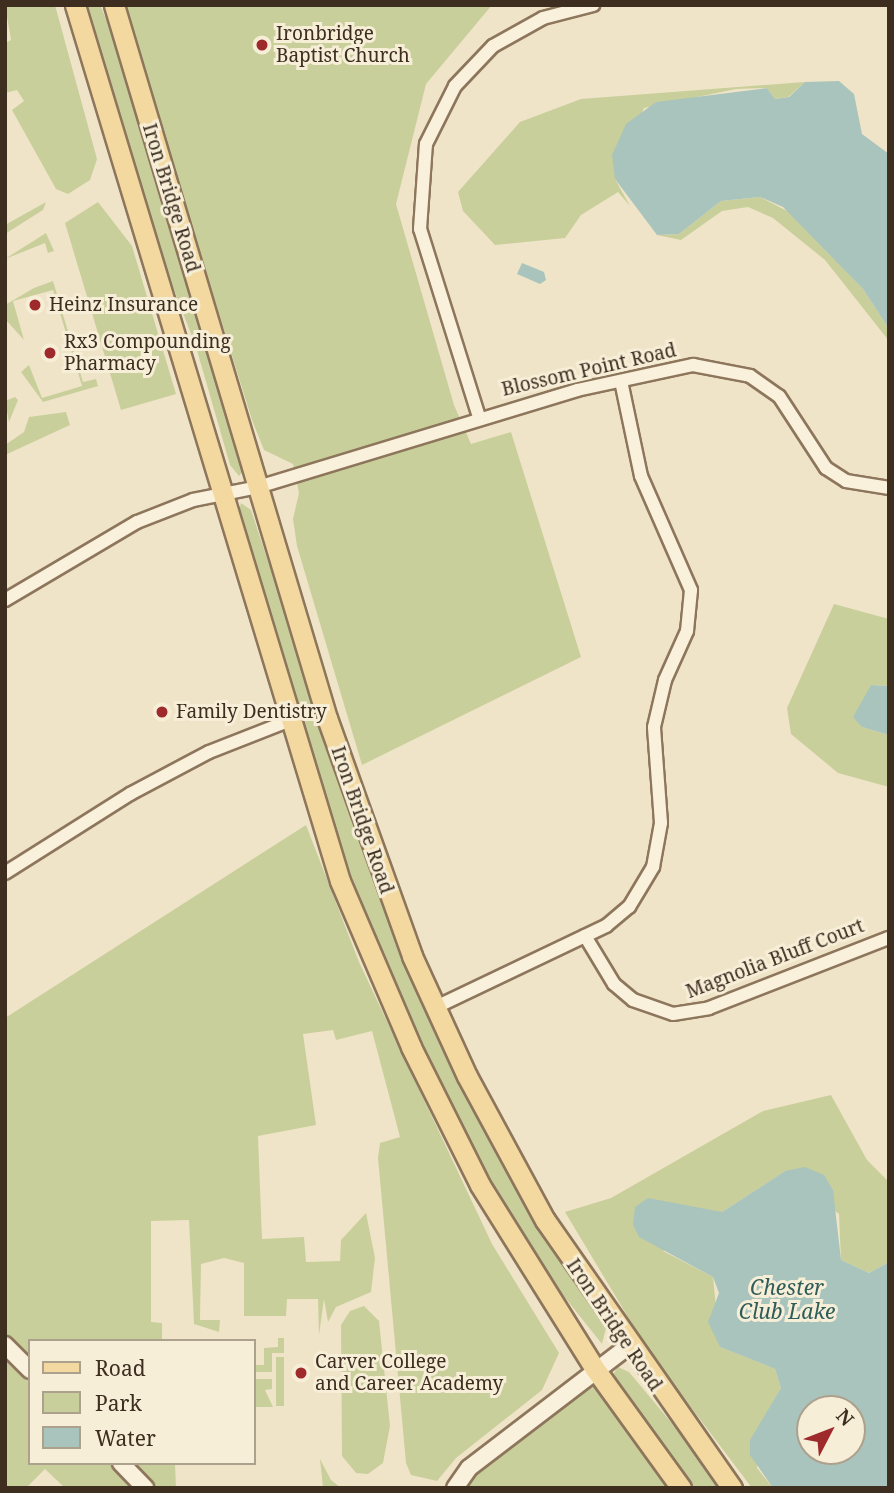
<!DOCTYPE html>
<style>
body{margin:0}
#map{position:relative;width:894px;height:1493px;overflow:hidden;background:#f0e4c8;font-family:"Noto Serif",serif}
div>[style]{position:absolute}
.green>*{inset:0;background:#c9cf9b}
.water>*{inset:0;background:#a9c4bc}
.roads{filter:drop-shadow(2px 0 #8d765c) drop-shadow(-2px 0 #8d765c) drop-shadow(0 2px #8d765c) drop-shadow(0 -2px #8d765c)}
.minor>*{height:12px;margin:-6px;padding:0 6px;transform-origin:6px;border-radius:6px;background:#faf1dc}
.tertiary>*{height:16px;margin:-8px;padding:0 8px;transform-origin:8px;border-radius:8px;background:#faf1dc}
.primary>*{height:19px;margin:-9.5px;padding:0 9.5px;transform-origin:9.5px;border-radius:9.5px;background:#f3d9a0}
.dots>*{width:19px;height:19px;translate:-50% -50%;box-sizing:border-box;border:4px solid #f7eed8;border-radius:50%}
span{translate:-50% -50%;white-space:nowrap;text-align:center;line-height:1.15;-webkit-text-stroke:6px #f7eed8;paint-order:stroke}
.poi-label{font-size:19px;color:#3d2e20}
.left{translate:0 -50%;text-align:left}
.street-label{font-size:19px;color:#3d2e20}
.water-label{font-size:21px;color:#2f5d5a;font-style:italic}
.frame{position:absolute;inset:0;border:7px solid #3d2e20;pointer-events:none}
.legend{position:absolute;left:28px;top:1339px;width:228px;height:126px;box-sizing:border-box;background:#f7eed8;border:2px solid #ada18e;margin:0;padding:9px 12px;list-style:none;font-size:21px;color:#3d2e20}
.legend li{display:flex;align-items:center;gap:14px;height:35px}
.legend b{width:35px;border:2px solid #ada18e}
.north{position:absolute;left:796px;top:1395px;width:70px;height:70px;box-sizing:border-box;background:#f7eed8;border:2px solid #ada18e;border-radius:50%;rotate:48deg;font-size:19px;font-weight:700;line-height:28px;text-align:center;color:#3d2e20}
.north::after{content:'';display:block;margin:auto;width:24px;height:32px;background:#9e2a2b;clip-path:polygon(50% 0,100% 100%,50% 72%,0 100%)}
</style>
<div id="map">
<div class="green">
<div style="clip-path:polygon(5px 5px,55px 5px,97px 159px,90px 180px,68px 194px,56px 189px,12px 110px,24px 101px,17px 90px,5px 93px,5px 43px,11px 40px)"></div>
<div style="clip-path:polygon(84px 5px,100px 5px,127px 68px,244px 470px,239px 476px,230px 465px,196px 347px,152px 232px)"></div>
<div style="clip-path:polygon(123px 5px,492px 5px,426px 84px,396px 204px,454px 405px,471px 444px,511px 432px,581px 657px,362px 765px,297px 546px,293px 519px,299px 493px,293px 464px,264px 450px,252px 420px)"></div>
<div style="clip-path:polygon(805px 82px,788px 97px,775px 99px,767px 88px,736px 89px,644px 108px,615px 179px,630px 206px,618px 192px,581px 215px,565px 238px,495px 245px,463px 211px,458px 192px,520px 122px,581px 99px)"></div>
<div style="clip-path:polygon(760px 197px,789px 212px,863px 289px,889px 329px,889px 341px,825px 260px,773px 218px,748px 207px,722px 211px,681px 240px,657px 235px,679px 234px,721px 201px)"></div>
<div style="clip-path:polygon(46px 202px,43px 210px,5px 234px,5px 225px)"></div>
<div style="clip-path:polygon(98px 202px,132px 246px,176px 394px,121px 410px,65px 223px)"></div>
<div style="clip-path:polygon(46px 233px,54px 251px,48px 253px,45px 243px,5px 259px)"></div>
<div style="clip-path:polygon(53px 281px,83px 382px,96px 379px,98px 386px,43px 402px,21px 372px,29px 365px,42px 398px,82px 386px,53px 290px,13px 301px,24px 340px,5px 319px,5px 305px,34px 288px)"></div>
<div style="clip-path:polygon(15px 397px,18px 400px,9px 422px,5px 401px)"></div>
<div style="clip-path:polygon(66px 412px,70px 425px,5px 455px,5px 445px,24px 432px,29px 417px)"></div>
<div style="clip-path:polygon(241px 503px,251px 510px,363px 848px,405px 954px,529px 1205px,606px 1328px,602px 1344px,539px 1265px,481px 1165px,390px 976px,325px 808px,237px 518px)"></div>
<div style="clip-path:polygon(834px 604px,889px 619px,889px 686px,871px 685px,862px 727px,889px 735px,889px 787px,838px 773px,791px 734px,787px 708px)"></div>
<div style="clip-path:polygon(306px 825px,359px 962px,492px 1244px,559px 1353px,542px 1390px,456px 1458px,437px 1481px,411px 1475px,406px 1463px,378px 1158px,380px 1143px,400px 1137px,372px 1031px,336px 1040px,333px 1030px,303px 1034px,316px 1125px,258px 1136px,262px 1239px,304px 1237px,306px 1262px,340px 1261px,341px 1240px,366px 1213px,375px 1258px,371px 1292px,336px 1307px,328px 1322px,324px 1299px,319px 1335px,318px 1299px,287px 1299px,286px 1316px,244px 1316px,244px 1263px,224px 1258px,201px 1264px,200px 1320px,220px 1320px,219px 1332px,194px 1324px,189px 1220px,151px 1221px,151px 1322px,162px 1323px,162px 1341px,30px 1341px,30px 1359px,5px 1334px,5px 1018px)"></div>
<div style="clip-path:polygon(831px 1095px,867px 1160px,889px 1182px,889px 1262px,869px 1273px,841px 1260px,839px 1214px,785px 1171px,722px 1212px,706px 1214px,663px 1251px,713px 1277px,720px 1347px,775px 1369px,781px 1388px,762px 1421px,757px 1468px,773px 1488px,752px 1488px,649px 1352px,565px 1212px,611px 1198px,763px 1111px)"></div>
<div style="clip-path:polygon(364px 1306px,379px 1321px,390px 1426px,383px 1463px,368px 1474px,356px 1473px,342px 1456px,341px 1325px,350px 1311px)"></div>
<div style="clip-path:polygon(278px 1338px,284px 1338px,284px 1353px,272px 1353px,272px 1372px,254px 1372px,254px 1365px,264px 1365px,264px 1348px,278px 1347px)"></div>
<div style="clip-path:polygon(5px 1351px,30px 1376px,30px 1463px,116px 1463px,134px 1481px,128px 1488px,65px 1488px,45px 1469px,26px 1488px,5px 1488px)"></div>
<div style="clip-path:polygon(276px 1357px,284px 1357px,284px 1406px,276px 1406px)"></div>
<div style="clip-path:polygon(618px 1367px,629px 1372px,726px 1488px,695px 1488px,612px 1376px)"></div>
<div style="clip-path:polygon(594px 1374px,679px 1488px,458px 1488px,468px 1473px)"></div>
<div style="clip-path:polygon(254px 1379px,272px 1379px,272px 1389px,265px 1390px,273px 1407px,254px 1407px)"></div>
<div style="clip-path:polygon(320px 1459px,331px 1480px,341px 1488px,323px 1488px)"></div>
<div style="clip-path:polygon(134px 1463px,175px 1463px,176px 1488px,158px 1488px)"></div>
</div>
<div class="water">
<div style="clip-path:polygon(839px 81px,854px 94px,862px 134px,889px 154px,889px 329px,863px 289px,783px 207px,760px 197px,721px 201px,679px 234px,657px 235px,615px 179px,612px 155px,626px 124px,656px 102px,767px 88px,775px 99px,789px 97px,805px 82px)"></div>
<div style="clip-path:polygon(522px 263px,544px 272px,546px 280px,540px 284px,517px 274px)"></div>
<div style="clip-path:polygon(871px 685px,889px 686px,889px 735px,862px 727px,853px 717px)"></div>
<div style="clip-path:polygon(evenodd,805px 1167px,824px 1175px,833px 1190px,841px 1260px,869px 1273px,889px 1262px,889px 1488px,773px 1488px,750px 1455px,750px 1440px,781px 1388px,775px 1369px,720px 1347px,708px 1322px,719px 1293px,713px 1277px,639px 1237px,633px 1225px,635px 1207px,648px 1198px,722px 1212px,785px 1171px,805px 1167px,810px 1409px,852px 1409px,852px 1451px,810px 1451px,810px 1409px)"></div>
</div>
<div class="roads">
<div class="minor">
<div style="left:479px;top:417px;width:197px;rotate:-107.4deg"></div>
<div style="left:420px;top:229px;width:85px;rotate:-86deg"></div>
<div style="left:426px;top:144px;width:65px;rotate:-63.4deg"></div>
<div style="left:455px;top:86px;width:55px;rotate:-46.5deg"></div>
<div style="left:493px;top:46px;width:57px;rotate:-29.2deg"></div>
<div style="left:543px;top:18px;width:52px;rotate:-14.6deg"></div>
<div style="left:5px;top:600px;width:153px;rotate:-30.6deg"></div>
<div style="left:137px;top:522px;width:60px;rotate:-21.4deg"></div>
<div style="left:193px;top:500px;width:66px;rotate:-11.3deg"></div>
<div style="left:258px;top:487px;width:333px;rotate:-16.9deg"></div>
<div style="left:577px;top:390px;width:119px;rotate:-12.2deg"></div>
<div style="left:693px;top:365px;width:58px;rotate:10.9deg"></div>
<div style="left:750px;top:376px;width:35px;rotate:35deg"></div>
<div style="left:779px;top:396px;width:86px;rotate:56.9deg"></div>
<div style="left:826px;top:468px;width:24px;rotate:33deg"></div>
<div style="left:846px;top:481px;width:44px;rotate:9.2deg"></div>
<div style="left:5px;top:873px;width:148px;rotate:-32.3deg"></div>
<div style="left:130px;top:794px;width:89px;rotate:-28deg"></div>
<div style="left:209px;top:752px;width:85px;rotate:-21.4deg"></div>
<div style="left:585px;top:936px;width:56px;rotate:58.9deg"></div>
<div style="left:614px;top:984px;width:25px;rotate:40deg"></div>
<div style="left:633px;top:1000px;width:42px;rotate:19.3deg"></div>
<div style="left:673px;top:1014px;width:36px;rotate:-9deg"></div>
<div style="left:709px;top:1008px;width:193px;rotate:-21.3deg"></div>
<div style="left:434px;top:1008px;width:191px;rotate:-25.5deg"></div>
<div style="left:606px;top:926px;width:30px;rotate:-40deg"></div>
<div style="left:629px;top:907px;width:47px;rotate:-59deg"></div>
<div style="left:653px;top:867px;width:45px;rotate:-79.7deg"></div>
<div style="left:661px;top:823px;width:96px;rotate:-94.2deg"></div>
<div style="left:654px;top:727px;width:48px;rotate:-76.8deg"></div>
<div style="left:665px;top:680px;width:54px;rotate:-65.8deg"></div>
<div style="left:687px;top:631px;width:41px;rotate:-84.4deg"></div>
<div style="left:691px;top:590px;width:124px;rotate:-113.7deg"></div>
<div style="left:641px;top:476px;width:97px;rotate:-101.9deg"></div>
</div>
<div class="tertiary">
<div style="left:5px;top:1345px;width:35px;rotate:45deg"></div>
<div style="left:121px;top:1463px;width:35px;rotate:46deg"></div>
<div style="left:455px;top:1488px;width:24px;rotate:-55deg"></div>
<div style="left:469px;top:1468px;width:199px;rotate:-37.4deg"></div>
</div>
<div class="primary">
<div style="left:75px;top:5px;width:915px;rotate:73.17deg"></div>
<div style="left:340px;top:881px;width:181px;rotate:66.8deg"></div>
<div style="left:411px;top:1047px;width:154px;rotate:63.4deg"></div>
<div style="left:480px;top:1185px;width:217px;rotate:58deg"></div>
<div style="left:595px;top:1369px;width:147px;rotate:54.1deg"></div>
<div style="left:114px;top:5px;width:744px;rotate:73.37deg"></div>
<div style="left:327px;top:718px;width:253px;rotate:70.3deg"></div>
<div style="left:412px;top:956px;width:132px;rotate:65.4deg"></div>
<div style="left:467px;top:1076px;width:164px;rotate:61.6deg"></div>
<div style="left:545px;top:1220px;width:327px;rotate:55.1deg"></div>
</div>
</div>
<div class="dots">
<div style="left:262px;top:45px;background:#9e2a2b"></div>
<div style="left:35px;top:305px;background:#9e2a2b"></div>
<div style="left:50px;top:353px;background:#9e2a2b"></div>
<div style="left:162px;top:712px;background:#9e2a2b"></div>
<div style="left:301px;top:1373px;background:#9e2a2b"></div>
</div>
<div class="poi-label">
<span class="left" style="left:276px;top:45px">Ironbridge<br>Baptist Church</span>
<span class="left" style="left:49px;top:305px">Heinz Insurance</span>
<span class="left" style="left:64px;top:353px">Rx3 Compounding<br>Pharmacy</span>
<span class="left" style="left:176px;top:712px">Family Dentistry</span>
<span class="left" style="left:315px;top:1373px">Carver College<br>and Career Academy</span>
</div>
<div class="street-label">
<span style="left:171px;top:198px;rotate:73deg">Iron Bridge Road</span>
<span style="left:589px;top:370px;rotate:-13deg">Blossom Point Road</span>
<span style="left:362px;top:820px;rotate:71deg">Iron Bridge Road</span>
<span style="left:775px;top:959px;rotate:-21deg">Magnolia Bluff Court</span>
<span style="left:614px;top:1325px;rotate:56deg">Iron Bridge Road</span>
</div>
<div class="water-label">
<span style="left:787px;top:1299px">Chester<br>Club Lake</span>
</div>
<div class="frame"></div>
<ul class="legend">
<li><b style="height:9px;background:#f3d9a0"></b>Road</li>
<li><b style="height:19px;background:#c9cf9b"></b>Park</li>
<li><b style="height:19px;background:#a9c4bc"></b>Water</li>
</ul>
<div class="north">N</div>
</div>
